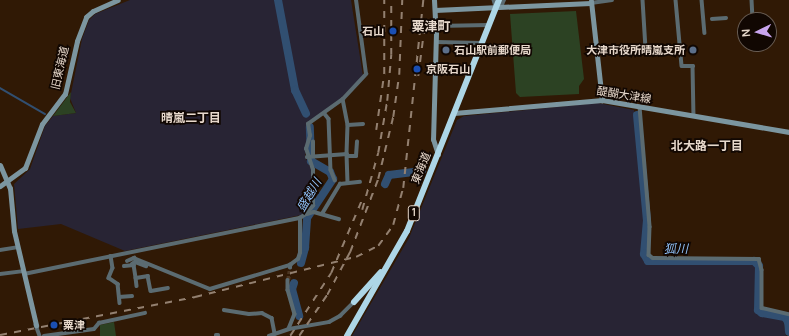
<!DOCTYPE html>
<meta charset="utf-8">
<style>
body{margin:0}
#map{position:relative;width:789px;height:336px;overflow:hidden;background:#301905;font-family:Manrope,"Noto Sans JP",sans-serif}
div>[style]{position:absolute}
.industrial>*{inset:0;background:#282434}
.green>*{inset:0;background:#2c4223}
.stream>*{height:1.5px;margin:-0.75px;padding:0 0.75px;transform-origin:0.75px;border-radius:0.75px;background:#314f71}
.river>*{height:8px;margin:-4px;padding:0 4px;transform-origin:4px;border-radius:4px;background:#314f71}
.street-tunnel>*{height:3.5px;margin-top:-1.75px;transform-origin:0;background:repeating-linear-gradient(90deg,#4b3623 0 3.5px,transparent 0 5.5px)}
.street>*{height:3.5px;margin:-1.75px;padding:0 1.75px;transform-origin:1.75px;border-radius:1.75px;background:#5b6b71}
.secondary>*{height:5px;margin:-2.5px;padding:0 2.5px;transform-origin:2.5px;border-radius:2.5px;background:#7c96a0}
.highway>*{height:6px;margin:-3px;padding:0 3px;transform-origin:3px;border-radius:3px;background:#add6e6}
.rail>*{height:1.5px;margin-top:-0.75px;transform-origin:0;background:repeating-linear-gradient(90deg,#938070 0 7px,transparent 0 14px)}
.dots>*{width:11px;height:11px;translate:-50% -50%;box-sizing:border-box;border:2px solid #110702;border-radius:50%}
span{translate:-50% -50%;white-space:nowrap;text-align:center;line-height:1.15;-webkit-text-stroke:3.5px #110702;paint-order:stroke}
.shield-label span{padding:1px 3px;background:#110702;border:1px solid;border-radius:3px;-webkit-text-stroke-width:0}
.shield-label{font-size:10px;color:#e7d8cb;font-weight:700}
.poi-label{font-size:11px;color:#e7d8cb;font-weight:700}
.right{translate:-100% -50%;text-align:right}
.left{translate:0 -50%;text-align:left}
.street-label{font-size:11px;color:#e7d8cb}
.neighbourhood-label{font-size:12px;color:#e7d8cb;font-weight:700}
.water-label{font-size:12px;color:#91c3fb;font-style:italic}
.quarter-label{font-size:13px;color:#e7d8cb;font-weight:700}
.north{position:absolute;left:737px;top:12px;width:40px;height:40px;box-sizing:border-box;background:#110702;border:1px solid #675b52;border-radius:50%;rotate:265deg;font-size:11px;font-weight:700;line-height:16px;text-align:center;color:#e7d8cb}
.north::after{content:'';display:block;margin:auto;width:14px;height:18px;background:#c9a5ee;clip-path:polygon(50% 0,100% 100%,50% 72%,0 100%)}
</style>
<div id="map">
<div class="industrial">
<div style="clip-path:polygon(130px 0,351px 0,363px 76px,336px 103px,307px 123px,308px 137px,305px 157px,311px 168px,312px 205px,306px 214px,125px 251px,61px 224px,18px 229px,14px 184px,30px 169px,45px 126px,53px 116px,76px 113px,70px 98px,82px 39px,89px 20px,95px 14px)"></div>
<div style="clip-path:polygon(598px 103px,634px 110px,639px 161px,643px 175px,645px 221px,643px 253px,648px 263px,755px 263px,758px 266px,757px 311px,761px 316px,783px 318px,786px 336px,352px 336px,409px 238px,457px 120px,464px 116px)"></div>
</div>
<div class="green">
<div style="clip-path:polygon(576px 11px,584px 79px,579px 86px,579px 94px,520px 97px,516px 93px,510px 14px)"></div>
<div style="clip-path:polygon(71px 92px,70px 102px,76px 113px,53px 116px)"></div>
<div style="clip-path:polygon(114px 322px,116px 336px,100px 336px,100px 325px)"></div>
</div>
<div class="stream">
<div style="left:0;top:88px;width:52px;rotate:30deg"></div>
</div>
<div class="river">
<div style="left:278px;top:0;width:92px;rotate:79.3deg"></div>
<div style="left:295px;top:90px;width:26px;rotate:65deg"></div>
<div style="left:637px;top:115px;width:105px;rotate:84.6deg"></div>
<div style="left:647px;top:220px;width:34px;rotate:95deg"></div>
<div style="left:644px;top:254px;width:8px;rotate:60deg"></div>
<div style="left:648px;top:261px;width:106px"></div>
<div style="left:754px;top:261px;width:7px;rotate:45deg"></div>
<div style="left:759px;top:266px;width:44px;rotate:91.3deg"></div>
<div style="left:758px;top:310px;width:5px;rotate:37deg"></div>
<div style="left:762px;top:313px;width:23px;rotate:10deg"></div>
<div style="left:785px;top:317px;width:6px;rotate:59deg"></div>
<div style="left:788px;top:322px;width:10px;rotate:84deg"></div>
<div style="left:385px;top:184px;width:10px;rotate:-66deg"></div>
<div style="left:389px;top:175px;width:33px;rotate:-7deg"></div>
<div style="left:301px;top:263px;width:16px;rotate:-75deg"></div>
<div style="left:305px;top:248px;width:30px;rotate:-86deg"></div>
<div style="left:307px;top:218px;width:47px;rotate:-56.3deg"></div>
<div style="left:333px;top:179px;width:8px;rotate:-113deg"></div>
<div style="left:330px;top:172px;width:22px;rotate:-150deg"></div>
<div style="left:311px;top:161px;width:34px;rotate:-92deg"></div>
<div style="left:294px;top:283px;width:6px;rotate:108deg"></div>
<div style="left:292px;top:289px;width:28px;rotate:75deg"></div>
</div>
<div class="street-tunnel">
<div style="left:288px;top:280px;width:12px;rotate:-81deg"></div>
</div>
<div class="street">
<div style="left:494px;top:0;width:7px;rotate:74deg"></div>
<div style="left:496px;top:7px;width:7px;rotate:-27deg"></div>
<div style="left:502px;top:4px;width:4px;rotate:-63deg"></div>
<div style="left:643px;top:0;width:49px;rotate:86.5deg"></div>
<div style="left:676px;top:0;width:66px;rotate:84.8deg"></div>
<div style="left:682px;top:66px;width:11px"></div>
<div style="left:693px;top:66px;width:50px;rotate:88.9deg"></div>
<div style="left:702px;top:0;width:33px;rotate:85deg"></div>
<div style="left:752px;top:0;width:20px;rotate:87deg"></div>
<div style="left:591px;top:3px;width:21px;rotate:-8deg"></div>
<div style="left:712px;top:19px;width:14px;rotate:-4deg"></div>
<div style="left:436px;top:26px;width:53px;rotate:-1.1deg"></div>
<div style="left:436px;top:42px;width:46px;rotate:1.2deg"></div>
<div style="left:755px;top:44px;width:4px;rotate:90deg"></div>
<div style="left:343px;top:99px;width:26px;rotate:79deg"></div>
<div style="left:348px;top:125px;width:29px;rotate:92deg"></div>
<div style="left:640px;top:107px;width:120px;rotate:85.2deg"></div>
<div style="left:650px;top:227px;width:28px;rotate:92deg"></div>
<div style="left:649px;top:255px;width:5px;rotate:37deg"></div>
<div style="left:653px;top:258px;width:106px;rotate:0.5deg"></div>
<div style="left:759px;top:259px;width:11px;rotate:75deg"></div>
<div style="left:762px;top:270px;width:38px;rotate:90deg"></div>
<div style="left:762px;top:308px;width:28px;rotate:13deg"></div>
<div style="left:325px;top:114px;width:6px;rotate:51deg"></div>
<div style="left:329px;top:119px;width:51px;rotate:87.8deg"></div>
<div style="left:331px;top:170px;width:11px;rotate:68deg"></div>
<div style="left:348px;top:125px;width:15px;rotate:-4deg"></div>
<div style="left:313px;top:156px;width:14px;rotate:-90deg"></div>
<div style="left:347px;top:156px;width:9px"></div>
<div style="left:356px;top:156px;width:14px;rotate:-86deg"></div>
<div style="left:307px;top:157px;width:40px;rotate:-4.3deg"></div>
<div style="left:347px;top:154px;width:29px;rotate:88deg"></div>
<div style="left:307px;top:214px;width:7px;rotate:-16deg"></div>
<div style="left:314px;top:212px;width:26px;rotate:16deg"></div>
<div style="left:322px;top:214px;width:35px;rotate:-59deg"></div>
<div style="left:340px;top:184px;width:20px;rotate:-6deg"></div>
<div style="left:0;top:250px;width:18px;rotate:-9deg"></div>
<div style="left:111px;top:256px;width:12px;rotate:81deg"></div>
<div style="left:113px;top:268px;width:11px;rotate:112deg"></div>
<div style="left:109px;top:278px;width:11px;rotate:34deg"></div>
<div style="left:118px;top:284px;width:19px;rotate:84deg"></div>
<div style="left:127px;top:261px;width:8px;rotate:-23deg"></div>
<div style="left:134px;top:258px;width:82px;rotate:22.2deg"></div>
<div style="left:210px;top:289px;width:84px;rotate:-16.7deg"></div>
<div style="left:132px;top:264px;width:4px;rotate:-34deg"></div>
<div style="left:135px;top:262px;width:12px;rotate:20deg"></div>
<div style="left:124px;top:266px;width:10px;rotate:-6deg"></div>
<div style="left:134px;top:265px;width:13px;rotate:81deg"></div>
<div style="left:136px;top:278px;width:12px;rotate:-9deg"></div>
<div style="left:148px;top:276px;width:15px;rotate:79deg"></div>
<div style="left:151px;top:291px;width:17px;rotate:-10deg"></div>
<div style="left:290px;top:268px;width:3px;rotate:-90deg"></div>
<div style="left:290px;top:265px;width:10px;rotate:-37deg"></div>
<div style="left:298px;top:259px;width:6px;rotate:-72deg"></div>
<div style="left:300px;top:253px;width:35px;rotate:-90deg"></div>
<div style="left:0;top:274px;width:23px;rotate:-7deg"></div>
<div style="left:24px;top:274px;width:282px;rotate:-11.5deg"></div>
<div style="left:300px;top:218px;width:7px;rotate:-34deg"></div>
<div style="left:306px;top:214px;width:11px;rotate:-49deg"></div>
<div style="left:313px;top:206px;width:36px;rotate:-90deg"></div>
<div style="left:313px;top:170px;width:22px;rotate:-108deg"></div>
<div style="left:306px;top:149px;width:14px;rotate:-73deg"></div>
<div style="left:310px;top:136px;width:12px;rotate:-99deg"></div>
<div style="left:308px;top:124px;width:43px;rotate:-35.5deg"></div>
<div style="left:343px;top:99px;width:34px;rotate:-47deg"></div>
<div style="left:366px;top:74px;width:75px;rotate:-97.7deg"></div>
<div style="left:136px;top:278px;width:8px;rotate:83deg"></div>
<div style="left:288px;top:280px;width:10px;rotate:90deg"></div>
<div style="left:288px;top:290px;width:25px;rotate:74deg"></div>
<div style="left:295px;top:314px;width:16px;rotate:112deg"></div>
<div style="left:119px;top:297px;width:13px;rotate:-4deg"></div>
<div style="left:224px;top:310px;width:25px;rotate:9deg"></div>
<div style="left:249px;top:314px;width:13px;rotate:-4deg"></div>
<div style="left:262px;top:313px;width:11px;rotate:27deg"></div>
<div style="left:272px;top:318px;width:16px;rotate:79deg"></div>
<div style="left:36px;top:325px;width:12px;rotate:70deg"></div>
<div style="left:216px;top:335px;width:2px"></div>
<div style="left:44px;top:336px;width:50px;rotate:-8deg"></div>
<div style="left:94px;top:329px;width:8px;rotate:-50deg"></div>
<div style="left:99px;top:323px;width:47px;rotate:-12.3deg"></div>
<div style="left:269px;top:336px;width:21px;rotate:-19deg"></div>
<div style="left:289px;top:329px;width:41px;rotate:-9.9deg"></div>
<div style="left:329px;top:322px;width:13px;rotate:-29deg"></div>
<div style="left:340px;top:316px;width:20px;rotate:-45deg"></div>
</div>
<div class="secondary">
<div style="left:434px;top:0;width:33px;rotate:87deg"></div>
<div style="left:436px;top:33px;width:106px;rotate:91.6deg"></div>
<div style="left:433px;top:139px;width:16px;rotate:72deg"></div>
<div style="left:591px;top:1px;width:100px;rotate:83.7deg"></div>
<div style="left:435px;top:10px;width:156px;rotate:-2.6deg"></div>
<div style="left:454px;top:113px;width:149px;rotate:-5deg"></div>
<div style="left:602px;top:100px;width:190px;rotate:9.7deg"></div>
<div style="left:0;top:165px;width:25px;rotate:67deg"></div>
<div style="left:10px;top:188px;width:43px;rotate:84.7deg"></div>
<div style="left:14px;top:231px;width:97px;rotate:76.8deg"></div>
<div style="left:0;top:186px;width:31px;rotate:-36deg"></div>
<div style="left:25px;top:168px;width:47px;rotate:-68.9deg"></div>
<div style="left:42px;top:124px;width:38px;rotate:-53deg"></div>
<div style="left:65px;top:94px;width:54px;rotate:-77.2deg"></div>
<div style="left:77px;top:41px;width:26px;rotate:-69deg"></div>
<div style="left:86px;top:17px;width:9px;rotate:-41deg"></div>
<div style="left:93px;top:11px;width:27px;rotate:-24deg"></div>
</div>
<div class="highway">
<div style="left:354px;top:302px;width:40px;rotate:-48deg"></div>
<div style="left:347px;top:336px;width:121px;rotate:-60.3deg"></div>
<div style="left:407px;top:231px;width:249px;rotate:-68.3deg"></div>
</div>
<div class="rail">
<div style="left:418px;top:76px;width:46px;rotate:-82.6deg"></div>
<div style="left:376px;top:130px;width:57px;rotate:-81.9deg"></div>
<div style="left:384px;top:74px;width:74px;rotate:-90deg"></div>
<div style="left:362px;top:210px;width:59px;rotate:-74.3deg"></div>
<div style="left:378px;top:153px;width:53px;rotate:-80.2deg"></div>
<div style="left:387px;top:101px;width:46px;rotate:-85deg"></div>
<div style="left:391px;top:55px;width:55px;rotate:-90deg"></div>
<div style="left:0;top:335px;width:199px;rotate:-11deg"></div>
<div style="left:195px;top:297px;width:166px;rotate:-14deg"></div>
<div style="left:356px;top:257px;width:25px;rotate:-27deg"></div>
<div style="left:378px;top:246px;width:26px;rotate:-54deg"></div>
<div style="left:393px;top:225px;width:38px;rotate:-75deg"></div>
<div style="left:403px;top:188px;width:189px;rotate:-83.9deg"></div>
<div style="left:290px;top:336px;width:75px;rotate:-56.9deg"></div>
<div style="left:331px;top:273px;width:77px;rotate:-67.1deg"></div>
<div style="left:299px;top:336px;width:50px;rotate:-55.7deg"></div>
<div style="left:327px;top:295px;width:49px;rotate:-61.9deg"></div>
<div style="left:350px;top:252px;width:78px;rotate:-69deg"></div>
<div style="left:378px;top:179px;width:64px;rotate:-76.4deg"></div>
<div style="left:393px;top:117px;width:42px;rotate:-81.9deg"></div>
<div style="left:399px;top:75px;width:75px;rotate:-87.7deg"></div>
</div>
<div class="dots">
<div style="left:393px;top:31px;background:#1a4fb4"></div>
<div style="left:446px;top:50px;background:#5c6f8a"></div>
<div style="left:693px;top:50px;background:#5c6f8a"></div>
<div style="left:417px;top:69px;background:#1a4fb4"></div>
<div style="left:54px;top:325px;background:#1a4fb4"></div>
</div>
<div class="shield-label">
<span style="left:414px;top:213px">1</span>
</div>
<div class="poi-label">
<span class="right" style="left:384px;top:31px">石山</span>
<span class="left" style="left:454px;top:50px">石山駅前郵便局</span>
<span class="right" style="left:685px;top:50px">大津市役所晴嵐支所</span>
<span class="left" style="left:426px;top:69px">京阪石山</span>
<span class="left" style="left:63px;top:325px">粟津</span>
</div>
<div class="street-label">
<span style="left:60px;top:68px;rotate:-77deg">旧東海道</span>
<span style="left:624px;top:95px;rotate:9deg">醍醐大津線</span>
<span style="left:421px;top:168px;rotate:-68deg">東海道</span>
</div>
<div class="neighbourhood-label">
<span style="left:191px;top:118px">晴嵐二丁目</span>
<span style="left:707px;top:146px">北大路一丁目</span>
</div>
<div class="water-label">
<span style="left:309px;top:195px;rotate:-59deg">盛越川</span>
<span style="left:676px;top:249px">狐川</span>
</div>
<div class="quarter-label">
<span style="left:431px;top:26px">粟津町</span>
</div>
<div class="north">N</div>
</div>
